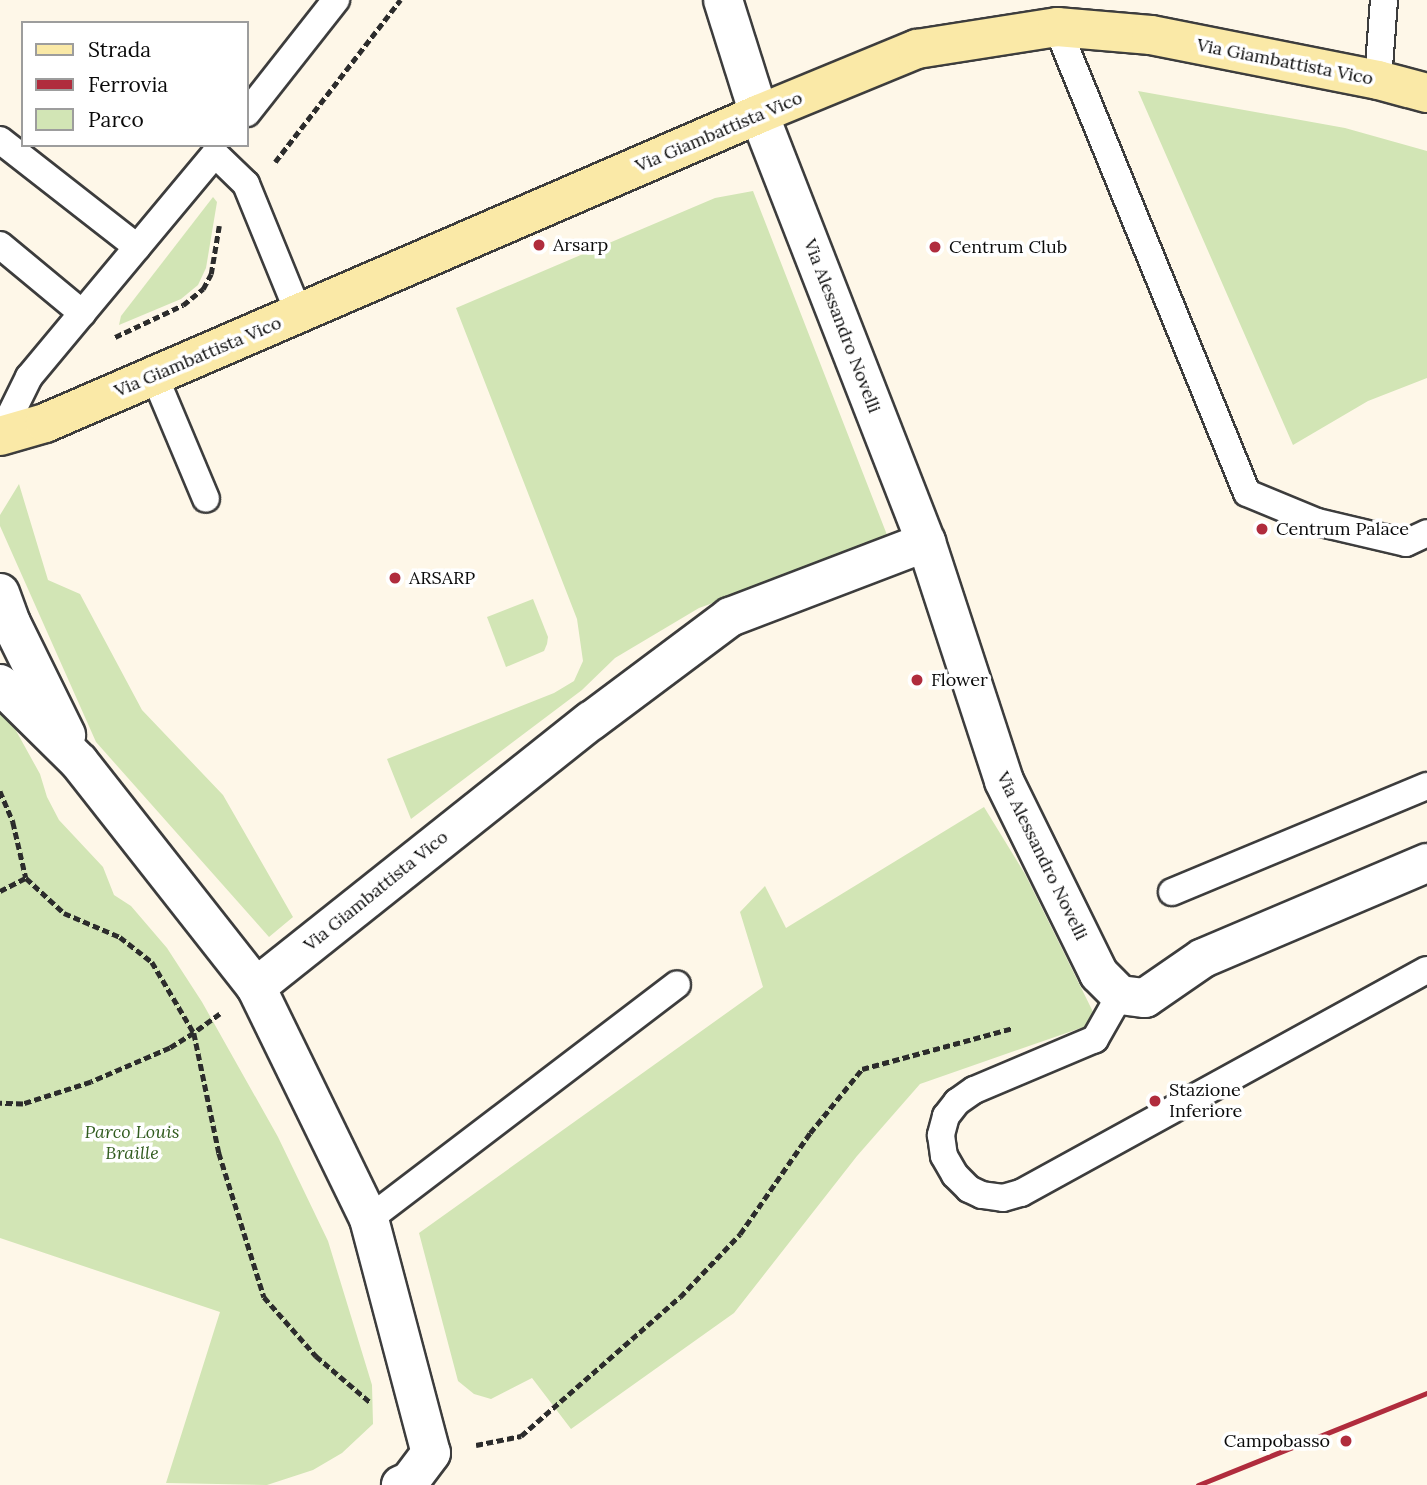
<!DOCTYPE html>
<style>
body{margin:0}
#map{position:relative;width:1427px;height:1485px;overflow:hidden;background:#fef7e8;font-family:Lora,serif}
div>[style]{position:absolute}
.green>*{inset:0;background:#d2e5b5}
.path>*{height:4.5px;margin-top:-2.25px;transform-origin:0;background:repeating-linear-gradient(90deg,#2c2c2c 0 7px,transparent 0 10.5px)}
.roads{filter:drop-shadow(2px 0 #3d3d3d) drop-shadow(-2px 0 #3d3d3d) drop-shadow(0 2px #3d3d3d) drop-shadow(0 -2px #3d3d3d)}
.lane>*{height:26px;margin:-13px;padding:0 13px;transform-origin:13px;border-radius:13px;background:#fff}
.street>*{height:38px;margin:-19px;padding:0 19px;transform-origin:19px;border-radius:19px;background:#fff}
.secondary>*{height:38px;margin:-19px;padding:0 19px;transform-origin:19px;border-radius:19px;background:#fae9a7}
.rail>*{height:5px;margin:-2.5px;padding:0 2.5px;transform-origin:2.5px;border-radius:2.5px;background:#b02c3d}
.dots>*{width:19px;height:19px;translate:-50% -50%;box-sizing:border-box;border:4px solid #fff;border-radius:50%}
span{translate:-50% -50%;white-space:nowrap;text-align:center;line-height:1.15;-webkit-text-stroke:7px #fff;paint-order:stroke}
.street-label{font-size:18px;color:#0a0a0a}
.poi-label{font-size:18px;color:#0a0a0a}
.left{translate:0 -50%;text-align:left}
.right{translate:-100% -50%;text-align:right}
.park-label{font-size:18px;color:#315c1f;font-style:italic}
.legend{position:absolute;left:21px;top:21px;width:228px;height:126px;box-sizing:border-box;background:#fff;border:2px solid #9d9d9d;margin:0;padding:9px 12px;list-style:none;font-size:21px;color:#0a0a0a}
.legend li{display:flex;align-items:center;gap:14px;height:35px}
.legend b{width:35px;border:2px solid #9d9d9d}
</style>
<div id="map">
<div class="green">
<div style="clip-path:polygon(1138px 91px,1345px 128px,1427px 151px,1427px 378px,1368px 401px,1293px 445px)"></div>
<div style="clip-path:polygon(753px 191px,889px 540px,699px 608px,615px 658px,582px 690px,411px 819px,387px 759px,554px 693px,574px 681px,583px 661px,577px 619px,456px 308px,715px 198px)"></div>
<div style="clip-path:polygon(213px 197px,217px 202px,206px 268px,198px 285px,181px 299px,119px 325px,121px 316px)"></div>
<div style="clip-path:polygon(19px 484px,48px 580px,80px 594px,142px 710px,223px 795px,293px 917px,269px 937px,96px 742px,0 526px,0 515px)"></div>
<div style="clip-path:polygon(533px 599px,548px 637px,547px 644px,544px 651px,506px 667px,487px 617px)"></div>
<div style="clip-path:polygon(0 713px,14px 727px,40px 774px,47px 797px,59px 820px,103px 867px,114px 895px,131px 906px,167px 948px,202px 1002px,278px 1137px,328px 1241px,372px 1385px,373px 1424px,342px 1453px,313px 1470px,267px 1485px,166px 1483px,220px 1312px,0 1238px)"></div>
<div style="clip-path:polygon(984px 807px,1025px 874px,1098px 1022px,920px 1084px,857px 1156px,734px 1313px,571px 1429px,532px 1378px,491px 1399px,474px 1394px,458px 1381px,419px 1233px,763px 987px,740px 912px,765px 886px,786px 928px)"></div>
</div>
<div class="path">
<div style="left:275px;top:162px;width:205px;rotate:-52.3deg"></div>
<div style="left:115px;top:337px;width:75px;rotate:-25.2deg"></div>
<div style="left:183px;top:305px;width:26px;rotate:-39deg"></div>
<div style="left:203px;top:289px;width:17px;rotate:-62deg"></div>
<div style="left:211px;top:274px;width:49px;rotate:-80.5deg"></div>
<div style="left:0;top:791px;width:34px;rotate:67deg"></div>
<div style="left:13px;top:822px;width:57px;rotate:76.9deg"></div>
<div style="left:0;top:891px;width:29px;rotate:-27deg"></div>
<div style="left:26px;top:878px;width:52px;rotate:42.6deg"></div>
<div style="left:64px;top:913px;width:61px;rotate:23.2deg"></div>
<div style="left:120px;top:937px;width:41px;rotate:38deg"></div>
<div style="left:152px;top:962px;width:82px;rotate:59.4deg"></div>
<div style="left:194px;top:1033px;width:28px;rotate:148deg"></div>
<div style="left:170px;top:1048px;width:86px;rotate:156.7deg"></div>
<div style="left:91px;top:1082px;width:71px;rotate:162.1deg"></div>
<div style="left:23px;top:1104px;width:23px;rotate:-178deg"></div>
<div style="left:220px;top:1014px;width:32px;rotate:144deg"></div>
<div style="left:194px;top:1033px;width:123px;rotate:78.2deg"></div>
<div style="left:219px;top:1153px;width:151px;rotate:72.6deg"></div>
<div style="left:264px;top:1297px;width:79px;rotate:48.6deg"></div>
<div style="left:316px;top:1356px;width:72px;rotate:40.5deg"></div>
<div style="left:476px;top:1445px;width:46px;rotate:-11.3deg"></div>
<div style="left:521px;top:1436px;width:211px;rotate:-41.2deg"></div>
<div style="left:680px;top:1297px;width:87px;rotate:-46.4deg"></div>
<div style="left:740px;top:1234px;width:123px;rotate:-55.3deg"></div>
<div style="left:810px;top:1133px;width:82px;rotate:-50.9deg"></div>
<div style="left:862px;top:1069px;width:156px;rotate:-15.2deg"></div>
</div>
<div class="roads">
<div class="lane">
<div style="left:1057px;top:27px;width:503px;rotate:67.82deg"></div>
<div style="left:1247px;top:493px;width:76px;rotate:22.5deg"></div>
<div style="left:1317px;top:522px;width:91px;rotate:13.3deg"></div>
<div style="left:1406px;top:543px;width:23px;rotate:-25deg"></div>
<div style="left:1378px;top:80px;width:80px;rotate:-85.7deg"></div>
<div style="left:247px;top:113px;width:144px;rotate:-51.8deg"></div>
<div style="left:0;top:140px;width:174px;rotate:38deg"></div>
<div style="left:0;top:245px;width:107px;rotate:39.7deg"></div>
<div style="left:154px;top:375px;width:134px;rotate:67.2deg"></div>
<div style="left:0;top:436px;width:66px;rotate:-63.8deg"></div>
<div style="left:29px;top:377px;width:290px;rotate:-50.2deg"></div>
<div style="left:215px;top:154px;width:43px;rotate:44.1deg"></div>
<div style="left:246px;top:184px;width:140px;rotate:67.8deg"></div>
<div style="left:1172px;top:892px;width:276px;rotate:-22.6deg"></div>
<div style="left:1120px;top:995px;width:51px;rotate:119.6deg"></div>
<div style="left:1095px;top:1039px;width:131px;rotate:157.1deg"></div>
<div style="left:974px;top:1090px;width:21px;rotate:145deg"></div>
<div style="left:957px;top:1102px;width:18px;rotate:128deg"></div>
<div style="left:946px;top:1116px;width:20px;rotate:105deg"></div>
<div style="left:941px;top:1135px;width:21px;rotate:82deg"></div>
<div style="left:944px;top:1156px;width:22px;rotate:60deg"></div>
<div style="left:955px;top:1175px;width:20px;rotate:45deg"></div>
<div style="left:969px;top:1189px;width:14px;rotate:25deg"></div>
<div style="left:982px;top:1195px;width:21px;rotate:8deg"></div>
<div style="left:1003px;top:1198px;width:19px;rotate:-16deg"></div>
<div style="left:1021px;top:1193px;width:463px;rotate:-28.8deg"></div>
<div style="left:369px;top:1219px;width:387px;rotate:-37.3deg"></div>
</div>
<div class="street">
<div style="left:723px;top:0;width:120px;rotate:72.5deg"></div>
<div style="left:759px;top:114px;width:459px;rotate:68.7deg"></div>
<div style="left:926px;top:542px;width:251px;rotate:71.9deg"></div>
<div style="left:1004px;top:781px;width:215px;rotate:63.8deg"></div>
<div style="left:1099px;top:974px;width:30px;rotate:45deg"></div>
<div style="left:1120px;top:995px;width:25px;rotate:7deg"></div>
<div style="left:1145px;top:998px;width:70px;rotate:-34.6deg"></div>
<div style="left:1203px;top:958px;width:243px;rotate:-23deg"></div>
<div style="left:0;top:593px;width:32px;rotate:70deg"></div>
<div style="left:11px;top:623px;width:125px;rotate:63.8deg"></div>
<div style="left:0;top:684px;width:111px;rotate:44.6deg"></div>
<div style="left:79px;top:762px;width:286px;rotate:51.8deg"></div>
<div style="left:256px;top:987px;width:258px;rotate:64deg"></div>
<div style="left:369px;top:1219px;width:242px;rotate:75.2deg"></div>
<div style="left:431px;top:1453px;width:35px;rotate:127deg"></div>
<div style="left:410px;top:1481px;width:10px;rotate:156deg"></div>
<div style="left:256px;top:987px;width:428px;rotate:-38.5deg"></div>
<div style="left:591px;top:721px;width:174px;rotate:-36.8deg"></div>
<div style="left:730px;top:617px;width:210px;rotate:-20.9deg"></div>
</div>
<div class="secondary">
<div style="left:0;top:436px;width:47px;rotate:-16.1deg"></div>
<div style="left:45px;top:423px;width:778px;rotate:-23.4deg"></div>
<div style="left:759px;top:114px;width:171px;rotate:-22.4deg"></div>
<div style="left:917px;top:49px;width:142px;rotate:-8.9deg"></div>
<div style="left:1057px;top:27px;width:94px;rotate:4.9deg"></div>
<div style="left:1151px;top:35px;width:231px;rotate:11.2deg"></div>
<div style="left:1378px;top:80px;width:51px;rotate:14.9deg"></div>
</div>
</div>
<div class="rail">
<div style="left:1198px;top:1485px;width:247px;rotate:-21.9deg"></div>
</div>
<div class="dots">
<div style="left:539px;top:245px;background:#b02c3d"></div>
<div style="left:935px;top:247px;background:#b02c3d"></div>
<div style="left:1262px;top:529px;background:#b02c3d"></div>
<div style="left:395px;top:578px;background:#b02c3d"></div>
<div style="left:917px;top:680px;background:#b02c3d"></div>
<div style="left:1155px;top:1101px;background:#b02c3d"></div>
<div style="left:1346px;top:1441px;background:#b02c3d"></div>
</div>
<div class="street-label">
<span style="left:1285px;top:62px;rotate:11deg">Via Giambattista Vico</span>
<span style="left:719px;top:132px;rotate:-23deg">Via Giambattista Vico</span>
<span style="left:842px;top:326px;rotate:69deg">Via Alessandro Novelli</span>
<span style="left:198px;top:357px;rotate:-23deg">Via Giambattista Vico</span>
<span style="left:1042px;top:856px;rotate:64deg">Via Alessandro Novelli</span>
<span style="left:376px;top:891px;rotate:-39deg">Via Giambattista Vico</span>
</div>
<div class="poi-label">
<span class="left" style="left:553px;top:245px">Arsarp</span>
<span class="left" style="left:949px;top:247px">Centrum Club</span>
<span class="left" style="left:1276px;top:529px">Centrum Palace</span>
<span class="left" style="left:409px;top:578px">ARSARP</span>
<span class="left" style="left:931px;top:680px">Flower</span>
<span class="left" style="left:1169px;top:1101px">Stazione<br>Inferiore</span>
<span class="right" style="left:1330px;top:1441px">Campobasso</span>
</div>
<div class="park-label">
<span style="left:132px;top:1143px">Parco Louis<br>Braille</span>
</div>
<ul class="legend">
<li><b style="height:9px;background:#fae9a7"></b>Strada</li>
<li><b style="height:9px;background:#b02c3d"></b>Ferrovia</li>
<li><b style="height:19px;background:#d2e5b5"></b>Parco</li>
</ul>
</div>
